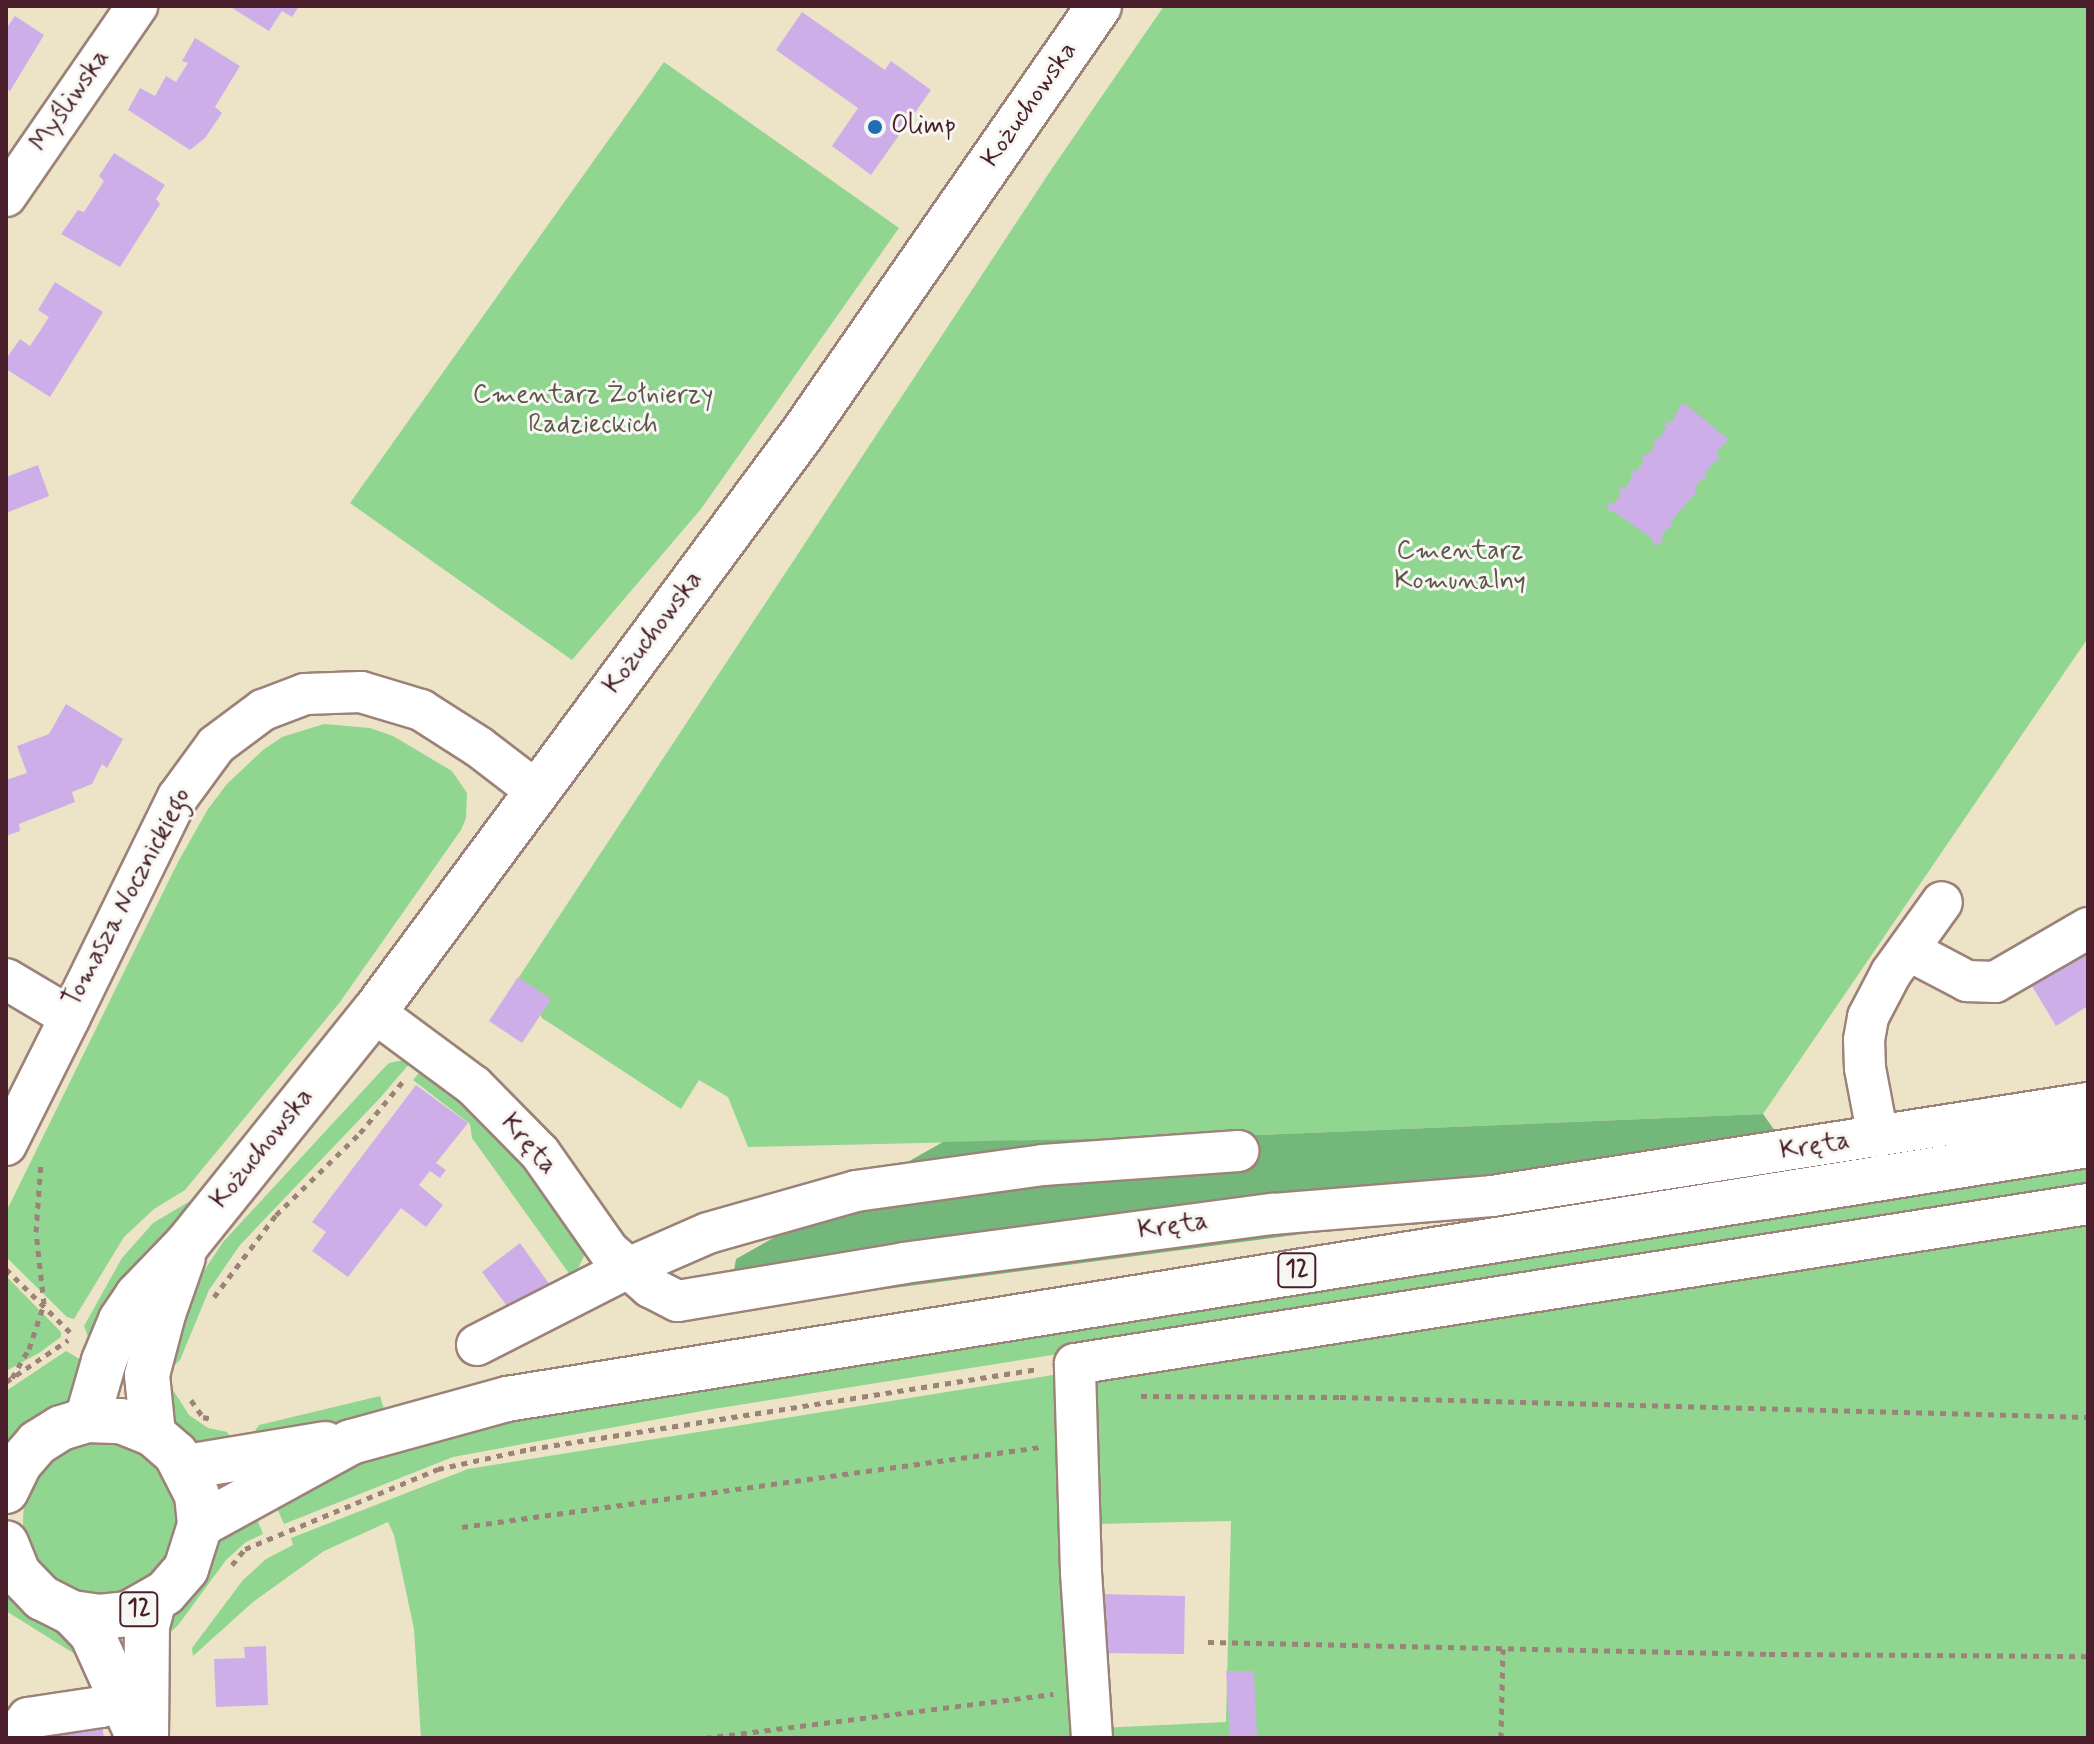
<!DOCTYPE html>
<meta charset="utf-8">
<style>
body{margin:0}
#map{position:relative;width:2094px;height:1744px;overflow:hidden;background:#ede4c7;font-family:Mynerve,sans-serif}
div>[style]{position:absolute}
.green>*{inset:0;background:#90d690}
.round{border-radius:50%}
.forest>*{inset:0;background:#74b77a}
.building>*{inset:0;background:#ceaee9}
.path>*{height:5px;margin-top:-2.5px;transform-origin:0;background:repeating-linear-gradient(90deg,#9c8279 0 6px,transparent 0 12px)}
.roads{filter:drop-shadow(2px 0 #9c8279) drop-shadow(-2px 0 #9c8279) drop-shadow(0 2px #9c8279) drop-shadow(0 -2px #9c8279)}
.minor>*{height:40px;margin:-20px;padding:0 20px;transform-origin:20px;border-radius:20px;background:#fff}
.major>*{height:44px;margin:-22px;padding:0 22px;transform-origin:22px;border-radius:22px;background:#fff}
.dots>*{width:22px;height:22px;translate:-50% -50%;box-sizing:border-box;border:4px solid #f6f6f2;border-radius:50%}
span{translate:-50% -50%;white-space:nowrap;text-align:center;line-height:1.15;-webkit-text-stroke:6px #f6f6f2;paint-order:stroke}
.shield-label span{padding:2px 6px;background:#f6f6f2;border:2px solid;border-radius:6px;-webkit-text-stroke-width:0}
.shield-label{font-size:24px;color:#4a1f2b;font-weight:700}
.street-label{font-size:26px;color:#4a1f2b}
.poi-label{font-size:26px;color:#4a1f2b}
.left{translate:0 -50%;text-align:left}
.park-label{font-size:26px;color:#5f5649}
.frame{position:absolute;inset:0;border:8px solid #4a1f2b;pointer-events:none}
</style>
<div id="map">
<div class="green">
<div style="clip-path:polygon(1164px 6px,2088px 6px,2088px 638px,1763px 1114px,1259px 1135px,748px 1147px,728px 1097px,699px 1080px,681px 1109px,542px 1018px,519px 977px,1053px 167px)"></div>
<div style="clip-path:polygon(664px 62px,899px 228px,701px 509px,572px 660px,350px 503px)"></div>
<div style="clip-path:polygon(324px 724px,370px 728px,393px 736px,452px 771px,467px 793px,466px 818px,461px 830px,340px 1002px,185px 1190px,154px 1209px,124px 1237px,74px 1319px,67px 1317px,6px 1257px,6px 1212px,178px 862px,208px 809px,227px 784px,263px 750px,282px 737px)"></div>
<div style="clip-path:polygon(403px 1060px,410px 1063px,380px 1098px,240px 1245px,209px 1290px,180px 1360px,171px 1368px,188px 1295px,223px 1242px,382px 1070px,389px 1063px)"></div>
<div style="clip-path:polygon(422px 1069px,481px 1118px,525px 1162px,582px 1245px,584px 1256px,573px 1279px,472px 1138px,470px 1124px,413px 1080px)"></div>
<div style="clip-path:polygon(2088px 1167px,2088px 1190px,713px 1409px,453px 1457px,284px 1524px,273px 1499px,384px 1455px,485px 1425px)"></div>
<div style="clip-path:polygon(192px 1200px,144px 1260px,98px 1347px,88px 1337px,84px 1326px,122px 1258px,153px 1223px)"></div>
<div style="clip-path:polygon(2088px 1213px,2088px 1738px,1101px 1738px,1100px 1728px,1226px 1722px,1231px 1521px,1094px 1524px,1095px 1376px)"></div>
<div style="clip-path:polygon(6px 1276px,61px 1332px,61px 1337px,39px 1353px,6px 1371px)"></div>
<div style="clip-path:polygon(66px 1351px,93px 1367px,72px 1405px,6px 1460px,6px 1391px)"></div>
<div style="clip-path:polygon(1059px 1374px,1070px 1712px,1075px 1738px,421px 1738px,414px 1629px,394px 1535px,388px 1522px,324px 1551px,253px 1602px,193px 1656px,192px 1648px,243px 1580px,266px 1559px,293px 1545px,291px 1538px,468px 1469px)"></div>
<div style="clip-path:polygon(173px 1390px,189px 1415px,208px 1428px,227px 1432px,233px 1442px,205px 1446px,184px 1433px,168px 1415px,162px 1391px)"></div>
<div style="clip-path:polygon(380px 1396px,385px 1412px,257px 1443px,254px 1432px,259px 1425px)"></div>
<div class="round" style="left:23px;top:1443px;width:154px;height:154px"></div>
<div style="clip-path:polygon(253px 1509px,263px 1534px,246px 1542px,226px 1560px,179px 1624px,160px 1643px,166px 1619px,217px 1539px)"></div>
<div style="clip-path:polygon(6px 1588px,68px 1633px,91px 1664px,6px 1611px)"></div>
</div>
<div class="forest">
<div style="clip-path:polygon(1763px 1114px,1780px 1138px,1447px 1215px,727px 1310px,736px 1259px,943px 1142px,1259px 1135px)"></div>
</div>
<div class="building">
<div style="clip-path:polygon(229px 6px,299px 6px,292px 17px,282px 11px,269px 31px)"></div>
<div style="clip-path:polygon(802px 12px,885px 70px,891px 61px,931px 90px,871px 175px,832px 146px,858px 108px,776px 50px)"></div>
<div style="clip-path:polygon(15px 16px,44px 35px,10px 91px,6px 89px,6px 29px)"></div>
<div style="clip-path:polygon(195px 38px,240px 66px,215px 107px,222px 113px,205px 138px,190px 150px,128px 110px,140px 88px,155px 96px,166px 76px,176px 82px,188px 63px,182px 61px)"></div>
<div style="clip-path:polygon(114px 153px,165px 185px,156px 199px,160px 204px,120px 267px,61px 234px,78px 210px,84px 212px,104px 181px,99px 176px)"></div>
<div style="clip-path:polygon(55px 282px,103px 312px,50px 397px,6px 369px,6px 359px,20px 339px,30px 346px,40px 331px,49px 317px,38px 310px)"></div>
<div style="clip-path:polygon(1681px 404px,1685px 404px,1728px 439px,1716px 453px,1720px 460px,1714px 461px,1705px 474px,1706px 480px,1702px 478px,1694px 490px,1697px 492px,1682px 507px,1685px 509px,1680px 510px,1671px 522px,1672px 528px,1669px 526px,1660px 538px,1664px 541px,1656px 545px,1652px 544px,1654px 540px,1613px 511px,1608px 512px,1610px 508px,1606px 506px,1609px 502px,1613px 505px,1622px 492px,1618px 490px,1621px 486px,1625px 489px,1633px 476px,1630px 474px,1632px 470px,1636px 472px,1644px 461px,1641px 457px,1644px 454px,1647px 456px,1656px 444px,1652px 442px,1655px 438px,1658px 440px,1667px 427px,1662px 425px,1673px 421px)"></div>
<div style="clip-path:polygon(38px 465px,49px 496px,6px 513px,6px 477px)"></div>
<div style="clip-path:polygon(66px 704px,123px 739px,107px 768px,102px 764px,92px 784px,72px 792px,75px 802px,19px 824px,20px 831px,6px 836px,6px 780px,27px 773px,17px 746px,49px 734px)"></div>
<div style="clip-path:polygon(2088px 947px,2088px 1006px,2056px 1026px,2026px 976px)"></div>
<div style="clip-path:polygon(518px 977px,551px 999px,522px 1043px,489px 1021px)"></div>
<div style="clip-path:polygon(416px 1085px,468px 1123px,436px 1163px,446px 1170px,440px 1178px,430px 1171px,419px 1185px,443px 1205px,426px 1227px,401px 1208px,348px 1277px,312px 1251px,326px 1232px,312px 1222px)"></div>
<div style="clip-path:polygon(520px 1243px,550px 1285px,512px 1313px,482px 1272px)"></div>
<div style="clip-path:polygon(1099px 1594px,1185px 1596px,1184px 1654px,1098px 1653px)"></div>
<div style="clip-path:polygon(266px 1646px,268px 1705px,216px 1707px,214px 1659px,245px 1658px,244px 1647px)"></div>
<div style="clip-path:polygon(1226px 1671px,1254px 1671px,1257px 1738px,1230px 1738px)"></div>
<div style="clip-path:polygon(101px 1718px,104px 1738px,46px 1738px,45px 1727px)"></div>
</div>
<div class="path">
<div style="left:6px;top:1269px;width:93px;rotate:44.6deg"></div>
<div style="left:214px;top:1297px;width:103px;rotate:-52.9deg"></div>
<div style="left:276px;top:1215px;width:117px;rotate:-44.3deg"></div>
<div style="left:360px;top:1133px;width:70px;rotate:-50.2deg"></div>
<div style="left:12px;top:1378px;width:34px;rotate:-60deg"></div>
<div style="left:29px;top:1349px;width:47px;rotate:-71.6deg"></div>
<div style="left:44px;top:1304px;width:72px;rotate:-96.3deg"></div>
<div style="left:36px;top:1232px;width:69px;rotate:-85.9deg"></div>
<div style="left:6px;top:1382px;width:75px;rotate:-34.1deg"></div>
<div style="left:1141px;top:1396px;width:199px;rotate:0.3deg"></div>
<div style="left:1340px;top:1397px;width:748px;rotate:1.53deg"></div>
<div style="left:191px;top:1400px;width:21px;rotate:55deg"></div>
<div style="left:203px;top:1417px;width:9px;rotate:13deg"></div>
<div style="left:462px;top:1527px;width:585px;rotate:-7.87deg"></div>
<div style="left:232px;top:1565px;width:21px;rotate:-51deg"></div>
<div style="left:245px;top:1549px;width:209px;rotate:-22.5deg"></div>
<div style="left:438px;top:1469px;width:94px;rotate:-12.3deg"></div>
<div style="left:530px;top:1449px;width:514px;rotate:-8.95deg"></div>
<div style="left:1208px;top:1642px;width:561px;rotate:1.23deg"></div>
<div style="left:1769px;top:1654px;width:319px;rotate:0.4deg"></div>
<div style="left:705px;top:1738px;width:351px;rotate:-7.2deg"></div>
<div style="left:1501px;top:1738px;width:89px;rotate:-88.7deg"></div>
</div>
<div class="roads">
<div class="minor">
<div style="left:6px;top:196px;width:231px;rotate:-55.4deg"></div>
<div style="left:1908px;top:950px;width:67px;rotate:27.7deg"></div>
<div style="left:1967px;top:981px;width:28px;rotate:2deg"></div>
<div style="left:1995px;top:982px;width:108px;rotate:-30.1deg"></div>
<div style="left:6px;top:979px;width:74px;rotate:30.7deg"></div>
<div style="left:70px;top:1017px;width:245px;rotate:-63.9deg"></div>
<div style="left:178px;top:797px;width:64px;rotate:-53.8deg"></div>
<div style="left:216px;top:745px;width:59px;rotate:-36.7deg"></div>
<div style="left:263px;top:710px;width:45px;rotate:-20.9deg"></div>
<div style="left:305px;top:694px;width:56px;rotate:-2deg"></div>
<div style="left:361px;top:692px;width:63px;rotate:16.7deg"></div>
<div style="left:421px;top:710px;width:69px;rotate:32.5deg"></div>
<div style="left:479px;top:747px;width:71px;rotate:37.5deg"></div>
<div style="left:374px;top:1012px;width:124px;rotate:36.5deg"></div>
<div style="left:474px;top:1086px;width:94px;rotate:45.4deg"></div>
<div style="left:540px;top:1153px;width:120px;rotate:54.9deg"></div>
<div style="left:609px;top:1251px;width:55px;rotate:41.3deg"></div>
<div style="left:650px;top:1287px;width:31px;rotate:27deg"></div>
<div style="left:678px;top:1301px;width:229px;rotate:-9.5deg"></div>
<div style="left:904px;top:1263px;width:372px;rotate:-7.6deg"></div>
<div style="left:1273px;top:1214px;width:220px;rotate:-4.7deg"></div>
<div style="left:1492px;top:1196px;width:603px;rotate:-8.87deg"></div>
<div style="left:1878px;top:1137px;width:70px;rotate:-100.7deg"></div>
<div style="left:1865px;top:1068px;width:28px;rotate:-92deg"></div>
<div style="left:1864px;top:1040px;width:23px;rotate:-80deg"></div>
<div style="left:1868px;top:1017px;width:50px;rotate:-62.4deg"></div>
<div style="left:1891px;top:973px;width:87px;rotate:-54.3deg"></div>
<div style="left:6px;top:1145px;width:143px;rotate:-63.4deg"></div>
<div style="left:477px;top:1345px;width:169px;rotate:-27deg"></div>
<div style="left:628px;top:1268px;width:87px;rotate:-23.6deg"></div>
<div style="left:708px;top:1233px;width:154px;rotate:-15.8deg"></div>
<div style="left:856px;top:1191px;width:189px;rotate:-7.9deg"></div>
<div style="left:1043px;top:1165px;width:196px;rotate:-4.1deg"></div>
<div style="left:13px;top:1738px;width:25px;rotate:-53deg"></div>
<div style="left:28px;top:1718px;width:74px;rotate:-8.6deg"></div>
<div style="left:101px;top:1707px;width:21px;rotate:-41deg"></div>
<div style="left:1092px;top:1738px;width:166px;rotate:-93.8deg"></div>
<div style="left:1081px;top:1572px;width:208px;rotate:-91.7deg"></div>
<div style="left:1075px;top:1364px;width:1026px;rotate:-8.98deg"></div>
</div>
<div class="major">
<div style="left:87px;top:1420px;width:61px;rotate:-73.9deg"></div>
<div style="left:104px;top:1361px;width:44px;rotate:-67.5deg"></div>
<div style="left:121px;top:1320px;width:29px;rotate:-56deg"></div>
<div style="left:137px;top:1296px;width:74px;rotate:-46.1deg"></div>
<div style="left:188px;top:1243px;width:297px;rotate:-51.2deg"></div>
<div style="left:374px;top:1012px;width:719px;rotate:-53.48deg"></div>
<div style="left:802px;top:434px;width:521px;rotate:-55.24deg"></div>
<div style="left:153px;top:1434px;width:59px;rotate:-95.8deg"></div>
<div style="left:147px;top:1375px;width:63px;rotate:-75.3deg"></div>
<div style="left:163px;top:1314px;width:60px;rotate:-70.7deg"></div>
<div style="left:186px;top:1467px;width:141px;rotate:-9.4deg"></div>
<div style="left:6px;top:1491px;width:30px;rotate:-64deg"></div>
<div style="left:19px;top:1464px;width:28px;rotate:-49deg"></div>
<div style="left:37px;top:1443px;width:28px;rotate:-32deg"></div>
<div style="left:61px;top:1428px;width:27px;rotate:-17deg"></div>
<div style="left:87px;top:1420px;width:34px;rotate:2deg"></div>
<div style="left:121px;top:1421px;width:35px;rotate:22deg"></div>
<div style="left:153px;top:1434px;width:30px;rotate:41deg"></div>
<div style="left:176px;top:1454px;width:46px;rotate:62.9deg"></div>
<div style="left:197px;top:1495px;width:30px;rotate:84deg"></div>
<div style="left:200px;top:1525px;width:46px;rotate:107.7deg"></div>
<div style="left:186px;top:1569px;width:32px;rotate:131deg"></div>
<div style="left:165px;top:1593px;width:43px;rotate:150.4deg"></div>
<div style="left:128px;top:1614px;width:28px;rotate:174deg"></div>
<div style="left:100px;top:1617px;width:28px;rotate:-172deg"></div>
<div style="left:72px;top:1613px;width:34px;rotate:-153deg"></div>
<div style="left:42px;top:1598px;width:35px;rotate:-134deg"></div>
<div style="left:18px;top:1573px;width:32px;rotate:-112deg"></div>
<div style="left:200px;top:1525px;width:172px;rotate:-28.8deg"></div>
<div style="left:351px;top:1442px;width:162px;rotate:-15.4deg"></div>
<div style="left:507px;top:1399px;width:1601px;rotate:-9.13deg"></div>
<div style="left:72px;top:1613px;width:29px;rotate:46deg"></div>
<div style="left:92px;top:1634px;width:114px;rotate:65.7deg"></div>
<div style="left:146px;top:1738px;width:112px;rotate:-89.5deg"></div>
<div style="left:147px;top:1626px;width:24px;rotate:-75deg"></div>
</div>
</div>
<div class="dots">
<div style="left:875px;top:127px;background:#1f6fb2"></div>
</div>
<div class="shield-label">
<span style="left:1297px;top:1270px">12</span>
<span style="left:139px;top:1609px">12</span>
</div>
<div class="street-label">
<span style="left:71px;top:101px;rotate:-55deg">Myśliwska</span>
<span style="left:1030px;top:105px;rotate:-55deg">Kożuchowska</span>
<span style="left:654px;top:633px;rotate:-53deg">Kożuchowska</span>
<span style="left:128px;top:898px;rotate:-62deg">Tomasza Nocznickiego</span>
<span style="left:528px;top:1145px;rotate:49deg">Kręta</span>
<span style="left:1815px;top:1147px;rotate:-9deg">Kręta</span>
<span style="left:263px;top:1149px;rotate:-51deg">Kożuchowska</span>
<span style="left:1173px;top:1227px;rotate:-8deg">Kręta</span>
</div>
<div class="poi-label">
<span class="left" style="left:891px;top:127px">Olimp</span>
</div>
<div class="park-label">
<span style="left:593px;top:411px">Cmentarz Żołnierzy<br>Radzieckich</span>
<span style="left:1460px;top:567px">Cmentarz<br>Komunalny</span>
</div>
<div class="frame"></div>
</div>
